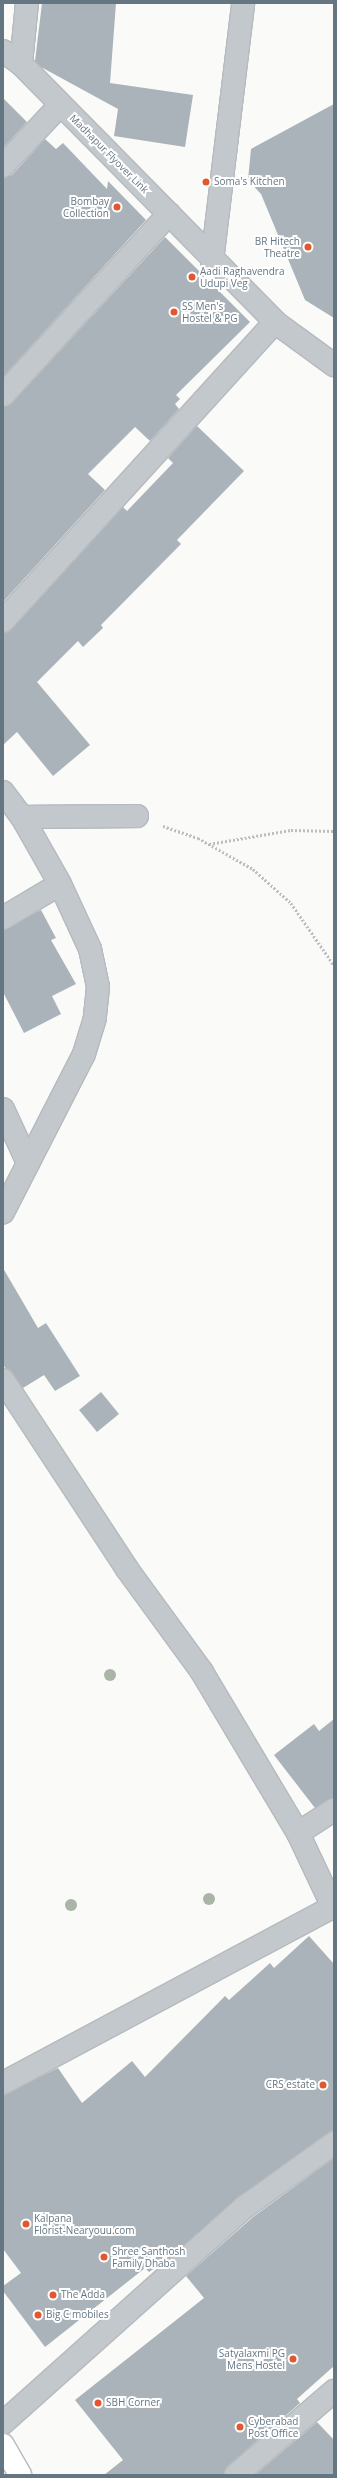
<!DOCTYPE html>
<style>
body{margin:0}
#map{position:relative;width:337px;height:2478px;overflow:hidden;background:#fafaf8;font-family:"Open Sans",sans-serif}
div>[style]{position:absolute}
.building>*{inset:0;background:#aab3b9}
.path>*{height:2.5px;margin-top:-1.25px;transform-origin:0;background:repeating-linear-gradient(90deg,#bbbfc2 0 2px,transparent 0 4px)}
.roads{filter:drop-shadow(1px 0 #b5babe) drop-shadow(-1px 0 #b5babe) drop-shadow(0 1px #b5babe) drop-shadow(0 -1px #b5babe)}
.minor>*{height:22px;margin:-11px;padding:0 11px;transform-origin:11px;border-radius:11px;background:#c3c8cc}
.primary>*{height:22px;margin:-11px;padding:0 11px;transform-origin:11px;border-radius:11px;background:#fff}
.trees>*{width:12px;height:12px;margin:-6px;border-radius:50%;background:#aab4a7}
.dots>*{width:11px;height:11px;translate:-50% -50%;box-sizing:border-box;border:2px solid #fff;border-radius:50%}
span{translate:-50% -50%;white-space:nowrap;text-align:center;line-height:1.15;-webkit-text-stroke:4px #fff;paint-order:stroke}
.street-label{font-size:10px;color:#657683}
.poi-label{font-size:10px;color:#657683}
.left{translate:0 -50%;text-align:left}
.right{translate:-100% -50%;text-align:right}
.frame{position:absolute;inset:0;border:4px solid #657683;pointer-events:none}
</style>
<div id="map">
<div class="building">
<div style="clip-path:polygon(42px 3px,116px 3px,110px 83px,193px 95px,185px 147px,114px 136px,118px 109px,41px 67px,35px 61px)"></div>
<div style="clip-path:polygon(3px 98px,27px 122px,3px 148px)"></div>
<div style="clip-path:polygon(334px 104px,334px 318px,305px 300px,261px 194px,248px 180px,251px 149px)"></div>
<div style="clip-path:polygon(45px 139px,56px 149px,63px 143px,107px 189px,108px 181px,146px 220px,3px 377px,3px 178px,12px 175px)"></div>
<div style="clip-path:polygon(165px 237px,250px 322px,176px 395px,180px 399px,175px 404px,179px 409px,150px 441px,135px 427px,88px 474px,105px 490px,3px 602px,3px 407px,12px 403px)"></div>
<div style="clip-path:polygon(197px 426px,244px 471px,177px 540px,181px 544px,101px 625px,103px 628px,83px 647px,78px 641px,37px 682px,90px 745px,53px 776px,17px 732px,3px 745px,3px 633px,12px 629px,123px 507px,127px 511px,173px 463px,168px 458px)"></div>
<div style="clip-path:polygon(41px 910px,56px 938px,51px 940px,76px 984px,52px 996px,61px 1014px,24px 1033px,3px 992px,3px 930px)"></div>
<div style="clip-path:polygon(3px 1268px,38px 1328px,46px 1323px,80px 1376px,55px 1391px,44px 1375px,23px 1388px,3px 1365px)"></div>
<div style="clip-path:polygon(101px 1392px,119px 1414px,97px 1432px,79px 1410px)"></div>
<div style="clip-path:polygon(334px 1719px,334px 1798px,315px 1808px,274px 1755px,314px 1724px,319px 1731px)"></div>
<div style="clip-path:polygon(309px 1936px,334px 1964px,334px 2131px,238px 2197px,171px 2257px,149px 2272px,145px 2268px,45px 2347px,3px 2291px,3px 2286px,21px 2273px,3px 2249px,3px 2095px,58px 2068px,82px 2103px,132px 2061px,145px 2077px,225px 1996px,229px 2000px,270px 1963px,274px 1968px)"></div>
<div style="clip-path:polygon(334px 2158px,334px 2366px,297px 2399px,300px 2403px,228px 2466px,224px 2475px,104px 2475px,123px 2460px,75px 2400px,204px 2298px,186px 2276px,253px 2217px)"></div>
<div style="clip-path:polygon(317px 2422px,334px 2440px,334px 2475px,255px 2475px)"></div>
</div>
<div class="path">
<div style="left:163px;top:826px;width:37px;rotate:19deg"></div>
<div style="left:198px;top:838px;width:63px;rotate:29.4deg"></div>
<div style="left:253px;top:869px;width:51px;rotate:41.8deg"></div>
<div style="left:291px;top:903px;width:75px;rotate:55.3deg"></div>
<div style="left:209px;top:844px;width:83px;rotate:-9.7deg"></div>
<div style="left:291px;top:830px;width:43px;rotate:1.3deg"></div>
</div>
<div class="roads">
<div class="minor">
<div style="left:3px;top:51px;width:22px;rotate:36deg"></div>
<div style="left:21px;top:64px;width:362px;rotate:45.4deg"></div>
<div style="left:275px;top:322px;width:73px;rotate:36.1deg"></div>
<div style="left:21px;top:64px;width:61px;rotate:-84.4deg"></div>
<div style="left:3px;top:166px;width:83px;rotate:-46.9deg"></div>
<div style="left:212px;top:261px;width:260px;rotate:-83.1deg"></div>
<div style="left:3px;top:395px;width:246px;rotate:-47.5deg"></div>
<div style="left:3px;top:621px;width:404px;rotate:-47.7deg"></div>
<div style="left:3px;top:792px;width:31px;rotate:53deg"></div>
<div style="left:22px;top:817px;width:77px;rotate:60.4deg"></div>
<div style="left:60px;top:884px;width:72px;rotate:65.2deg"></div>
<div style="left:90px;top:949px;width:39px;rotate:78deg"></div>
<div style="left:98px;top:987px;width:31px;rotate:96deg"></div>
<div style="left:95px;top:1018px;width:38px;rotate:107deg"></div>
<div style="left:84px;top:1054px;width:178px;rotate:117.1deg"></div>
<div style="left:22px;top:817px;width:115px;rotate:-0.5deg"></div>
<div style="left:3px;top:918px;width:66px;rotate:-30.8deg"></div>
<div style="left:3px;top:1109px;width:60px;rotate:65.2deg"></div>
<div style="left:3px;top:1380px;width:226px;rotate:56.7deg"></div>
<div style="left:127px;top:1569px;width:127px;rotate:53.9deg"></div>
<div style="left:202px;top:1672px;width:187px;rotate:59.2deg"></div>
<div style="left:298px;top:1833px;width:84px;rotate:64.7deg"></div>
<div style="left:298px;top:1833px;width:43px;rotate:-32.6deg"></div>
<div style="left:3px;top:2083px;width:374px;rotate:-28.1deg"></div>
<div style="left:3px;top:2423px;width:324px;rotate:-41.8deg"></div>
<div style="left:245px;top:2207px;width:110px;rotate:-35.7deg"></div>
<div style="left:236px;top:2475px;width:129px;rotate:-40.6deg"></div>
</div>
<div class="primary">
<div style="left:3px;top:2445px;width:34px;rotate:60deg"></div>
</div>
</div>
<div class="trees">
<div style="left:110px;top:1675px"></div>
<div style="left:209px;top:1899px"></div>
<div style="left:71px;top:1905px"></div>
</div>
<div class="dots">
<div style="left:206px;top:182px;background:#e4572e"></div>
<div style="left:117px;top:207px;background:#e4572e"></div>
<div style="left:308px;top:247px;background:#e4572e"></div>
<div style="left:192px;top:277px;background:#e4572e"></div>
<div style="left:174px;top:312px;background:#e4572e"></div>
<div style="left:323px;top:2085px;background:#e4572e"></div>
<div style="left:26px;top:2224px;background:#e4572e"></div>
<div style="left:104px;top:2257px;background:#e4572e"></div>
<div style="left:53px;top:2295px;background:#e4572e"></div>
<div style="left:38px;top:2315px;background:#e4572e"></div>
<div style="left:293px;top:2359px;background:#e4572e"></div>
<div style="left:98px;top:2403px;background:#e4572e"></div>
<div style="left:240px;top:2427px;background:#e4572e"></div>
</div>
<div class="street-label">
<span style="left:109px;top:154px;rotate:45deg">Madhapur Flyover Link</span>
</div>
<div class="poi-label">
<span class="left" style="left:214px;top:182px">Soma's Kitchen</span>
<span class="right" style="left:109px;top:207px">Bombay<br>Collection</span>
<span class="right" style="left:300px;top:247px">BR Hitech<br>Theatre</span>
<span class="left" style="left:200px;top:277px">Aadi Raghavendra<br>Udupi Veg</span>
<span class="left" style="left:182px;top:312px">SS Men's<br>Hostel &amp; PG</span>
<span class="right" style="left:315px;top:2085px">CRS estate</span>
<span class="left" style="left:34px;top:2224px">Kalpana<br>Florist-Nearyouu.com</span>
<span class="left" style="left:112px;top:2257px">Shree Santhosh<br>Family Dhaba</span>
<span class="left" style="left:61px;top:2295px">The Adda</span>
<span class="left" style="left:46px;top:2315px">Big C mobiles</span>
<span class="right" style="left:285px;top:2359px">Satyalaxmi PG<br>Mens Hostel</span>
<span class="left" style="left:106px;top:2403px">SBH Corner</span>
<span class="left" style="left:248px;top:2427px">Cyberabad<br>Post Office</span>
</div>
<div class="frame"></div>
</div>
